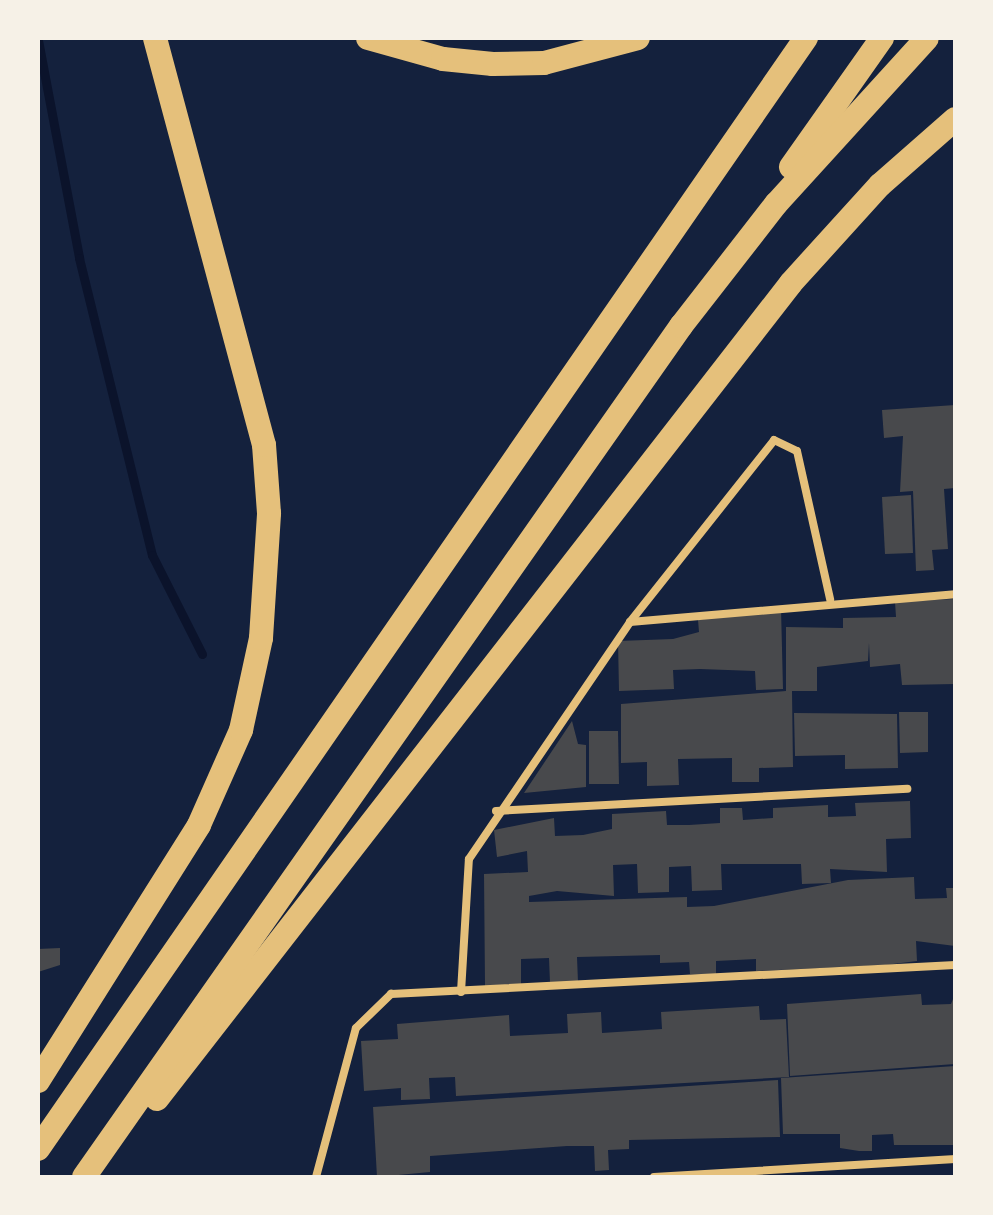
<!DOCTYPE html>
<style>
body{margin:0}
#map{position:relative;width:993px;height:1215px;overflow:hidden;background:#14213d;font-family:"DejaVu Sans",sans-serif}
div>[style]{position:absolute}
.stream>*{height:9px;margin:-4.5px;padding:0 4.5px;transform-origin:4.5px;border-radius:4.5px;background:#0b132b}
.building>*{inset:0;background:#48494c}
.minor>*{height:8px;margin:-4px;padding:0 4px;transform-origin:4px;border-radius:4px;background:#e5c07b}
.motorway>*{height:24px;margin:-12px;padding:0 12px;transform-origin:12px;border-radius:12px;background:#e5c07b}
span{translate:-50% -50%;white-space:nowrap;text-align:center;line-height:1.15;-webkit-text-stroke:7px #f6f1e7;paint-order:stroke}
.frame{position:absolute;inset:0;border:40px solid #f6f1e7;pointer-events:none}
</style>
<div id="map">
<div class="stream">
<div style="left:38px;top:40px;width:222px;rotate:79.3deg"></div>
<div style="left:79px;top:258px;width:306px;rotate:76.2deg"></div>
<div style="left:152px;top:555px;width:111px;rotate:63.2deg"></div>
</div>
<div class="building">
<div style="clip-path:polygon(955px 405px,955px 488px,944px 489px,948px 549px,932px 550px,934px 570px,916px 571px,913px 491px,900px 492px,903px 436px,884px 438px,882px 410px)"></div>
<div style="clip-path:polygon(911px 495px,913px 553px,885px 554px,882px 497px)"></div>
<div style="clip-path:polygon(955px 599px,955px 684px,902px 685px,900px 664px,870px 667px,869px 643px,868px 661px,817px 667px,817px 691px,792px 691px,793px 767px,759px 768px,759px 782px,732px 782px,732px 758px,678px 759px,679px 785px,647px 786px,647px 762px,621px 763px,621px 704px,786px 691px,786px 627px,843px 628px,843px 618px,896px 617px,895px 602px)"></div>
<div style="clip-path:polygon(781px 608px,783px 689px,756px 690px,755px 671px,700px 669px,673px 670px,674px 689px,619px 691px,618px 641px,673px 639px,699px 632px,698px 620px)"></div>
<div style="clip-path:polygon(899px 712px,928px 712px,928px 752px,900px 753px)"></div>
<div style="clip-path:polygon(794px 713px,897px 714px,898px 768px,845px 769px,845px 755px,795px 756px)"></div>
<div style="clip-path:polygon(572px 721px,578px 744px,586px 745px,586px 787px,524px 793px)"></div>
<div style="clip-path:polygon(589px 731px,618px 731px,619px 784px,589px 784px)"></div>
<div style="clip-path:polygon(910px 801px,911px 838px,886px 839px,887px 872px,830px 869px,831px 883px,802px 884px,801px 864px,721px 864px,722px 890px,692px 891px,691px 866px,669px 867px,669px 892px,638px 893px,637px 864px,613px 865px,614px 896px,557px 891px,529px 896px,529px 902px,687px 897px,687px 907px,714px 906px,848px 880px,914px 877px,915px 899px,947px 898px,946px 888px,955px 888px,955px 946px,916px 941px,917px 961px,885px 965px,756px 971px,756px 959px,716px 961px,716px 974px,690px 974px,689px 962px,660px 963px,660px 955px,577px 957px,578px 982px,550px 983px,549px 958px,521px 959px,521px 984px,485px 986px,484px 874px,528px 872px,527px 851px,497px 857px,494px 830px,554px 818px,555px 836px,583px 835px,612px 829px,612px 814px,666px 811px,667px 825px,689px 825px,720px 823px,720px 808px,742px 808px,743px 820px,773px 818px,773px 808px,828px 805px,828px 817px,856px 816px,855px 803px)"></div>
<div style="clip-path:polygon(60px 948px,60px 965px,38px 972px,38px 949px)"></div>
<div style="clip-path:polygon(921px 994px,922px 1005px,951px 1004px,955px 994px,955px 1064px,790px 1076px,787px 1004px)"></div>
<div style="clip-path:polygon(759px 1006px,760px 1020px,786px 1019px,789px 1077px,456px 1096px,455px 1077px,429px 1078px,430px 1099px,401px 1100px,401px 1088px,364px 1091px,361px 1041px,398px 1039px,397px 1024px,509px 1015px,510px 1036px,568px 1033px,567px 1014px,601px 1012px,602px 1033px,662px 1029px,661px 1012px)"></div>
<div style="clip-path:polygon(955px 1066px,955px 1145px,894px 1145px,893px 1134px,872px 1135px,872px 1151px,859px 1151px,840px 1148px,840px 1134px,783px 1134px,781px 1078px)"></div>
<div style="clip-path:polygon(778px 1080px,780px 1137px,629px 1140px,629px 1149px,608px 1150px,609px 1170px,595px 1171px,594px 1146px,567px 1146px,430px 1156px,430px 1172px,377px 1177px,373px 1107px)"></div>
</div>
<div class="minor">
<div style="left:630px;top:622px;width:232px;rotate:-51.6deg"></div>
<div style="left:774px;top:440px;width:25px;rotate:26deg"></div>
<div style="left:797px;top:451px;width:152px;rotate:77.4deg"></div>
<div style="left:496px;top:811px;width:412px;rotate:-3.1deg"></div>
<div style="left:461px;top:992px;width:133px;rotate:-86.6deg"></div>
<div style="left:469px;top:859px;width:287px;rotate:-55.8deg"></div>
<div style="left:630px;top:622px;width:326px;rotate:-4.9deg"></div>
<div style="left:316px;top:1177px;width:154px;rotate:-75deg"></div>
<div style="left:356px;top:1028px;width:49px;rotate:-44.2deg"></div>
<div style="left:391px;top:994px;width:565px;rotate:-2.94deg"></div>
<div style="left:654px;top:1177px;width:302px;rotate:-3.4deg"></div>
</div>
<div class="motorway">
<div style="left:368px;top:38px;width:78px;rotate:15.6deg"></div>
<div style="left:443px;top:59px;width:50px;rotate:5.7deg"></div>
<div style="left:493px;top:64px;width:51px;rotate:-1.1deg"></div>
<div style="left:544px;top:63px;width:97px;rotate:-14.9deg"></div>
<div style="left:791px;top:167px;width:158px;rotate:-54.8deg"></div>
<div style="left:38px;top:1081px;width:302px;rotate:-57.8deg"></div>
<div style="left:199px;top:825px;width:104px;rotate:-66.1deg"></div>
<div style="left:241px;top:730px;width:94px;rotate:-77.7deg"></div>
<div style="left:261px;top:638px;width:125px;rotate:-86.3deg"></div>
<div style="left:269px;top:513px;width:68px;rotate:-94.2deg"></div>
<div style="left:264px;top:445px;width:421px;rotate:-105deg"></div>
<div style="left:157px;top:1099px;width:1033px;rotate:-52.15deg"></div>
<div style="left:791px;top:283px;width:132px;rotate:-47.8deg"></div>
<div style="left:880px;top:185px;width:100px;rotate:-41.3deg"></div>
<div style="left:38px;top:1149px;width:1351px;rotate:-55.35deg"></div>
<div style="left:84px;top:1177px;width:1040px;rotate:-54.95deg"></div>
<div style="left:681px;top:326px;width:155px;rotate:-52.1deg"></div>
<div style="left:776px;top:204px;width:224px;rotate:-47.7deg"></div>
</div>
<div class="frame"></div>
</div>
